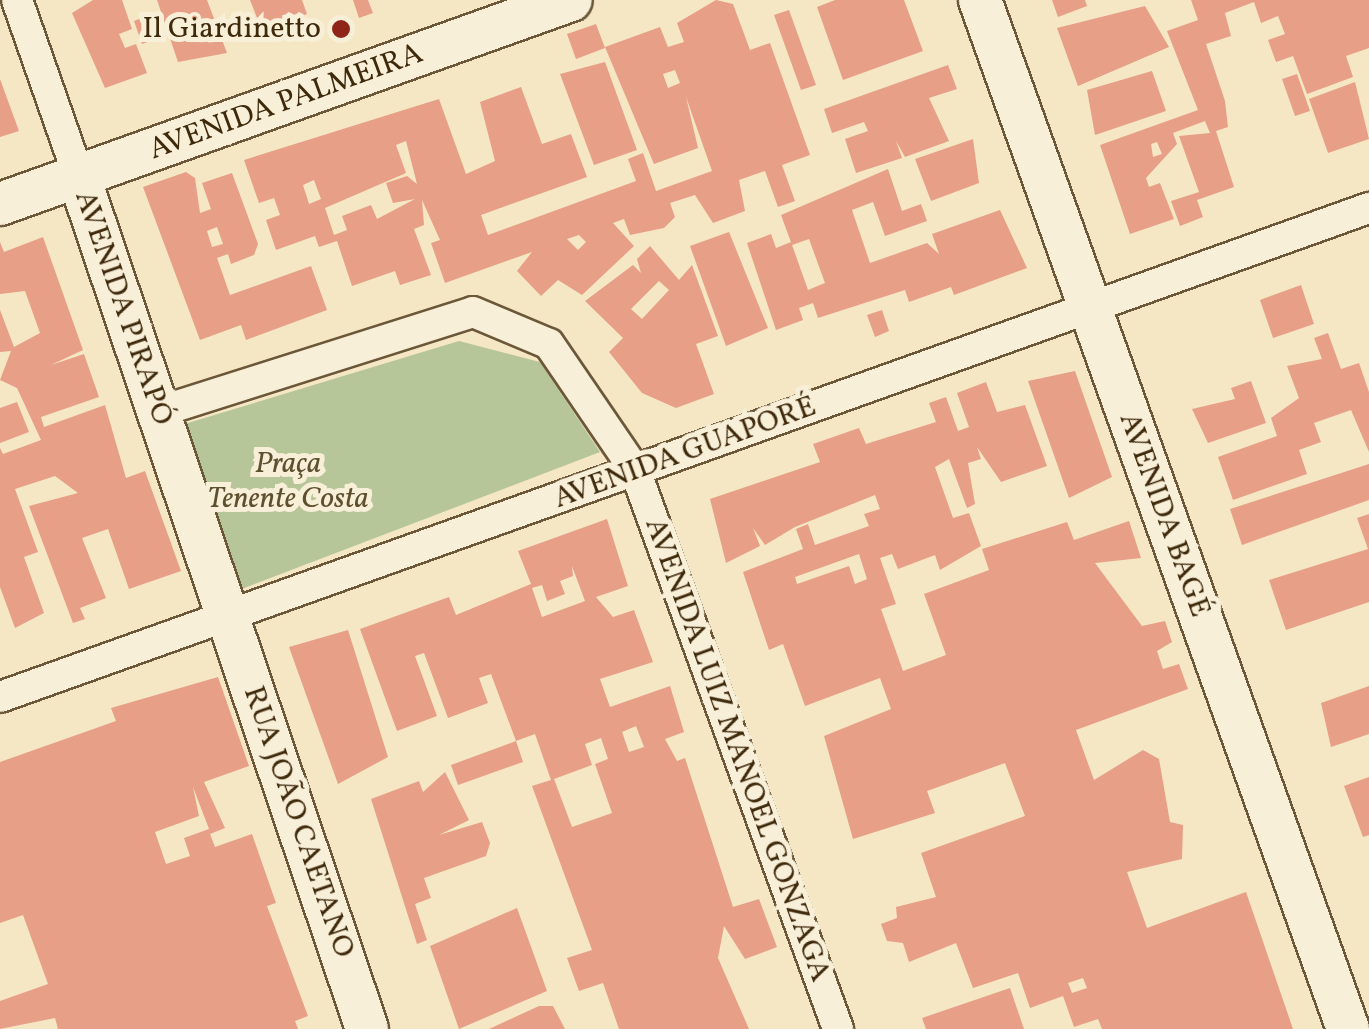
<!DOCTYPE html>
<meta charset="utf-8">
<style>
body{margin:0}
#map{position:relative;width:1369px;height:1029px;overflow:hidden;background:#f5e6c4;font-family:Vollkorn,serif}
div>[style]{position:absolute}
.green>*{inset:0;background:#b7c698}
.building>*{inset:0;background:#e79f88}
.roads{filter:drop-shadow(2px 0 #6c5839) drop-shadow(-2px 0 #6c5839) drop-shadow(0 2px #6c5839) drop-shadow(0 -2px #6c5839)}
.street>*{height:30px;margin:-15px;padding:0 15px;transform-origin:15px;border-radius:15px;background:#f8efd9}
.secondary>*{height:42px;margin:-21px;padding:0 21px;transform-origin:21px;border-radius:21px;background:#f8efd9}
.dots>*{width:28px;height:28px;translate:-50% -50%;box-sizing:border-box;border:5px solid #f8efd9;border-radius:50%}
span{translate:-50% -50%;white-space:nowrap;text-align:center;line-height:1.15;-webkit-text-stroke:10px #f8efd9;paint-order:stroke}
.poi-label{font-size:30px;color:#3f290b}
.right{translate:-100% -50%;text-align:right}
.street-label{font-size:30px;color:#3f290b}
.park-label{font-size:30px;color:#5d502e;font-style:italic}
</style>
<div id="map">
<div class="green">
<div style="clip-path:polygon(459px 341px,540px 362px,600px 452px,234px 592px,178px 426px)"></div>
</div>
<div class="building">
<div style="clip-path:polygon(93px 0,122px 0,132px 29px,119px 34px,125px 48px,136px 44px,147px 73px,105px 88px,72px 13px)"></div>
<div style="clip-path:polygon(157px 0,207px 0,227px 53px,178px 62px)"></div>
<div style="clip-path:polygon(250px 0,302px 0,307px 14px,271px 27px,259px 23px)"></div>
<div style="clip-path:polygon(353px 0,368px 0,373px 13px,359px 18px)"></div>
<div style="clip-path:polygon(evenodd,716px 0,733px 4px,750px 50px,770px 43px,810px 155px,782px 165px,795px 201px,778px 207px,765px 171px,739px 180px,745px 211px,713px 223px,695px 195px,670px 203px,675px 217px,664px 228px,630px 235px,624px 219px,613px 223px,634px 246px,582px 295px,558px 280px,541px 296px,517px 271px,532px 252px,445px 283px,431px 243px,440px 240px,422px 200px,424px 225px,414px 229px,431px 275px,400px 285px,395px 271px,352px 286px,337px 241px,319px 247px,315px 236px,276px 250px,266px 220px,280px 215px,274px 198px,259px 203px,244px 160px,439px 99px,466px 174px,495px 161px,480px 102px,521px 87px,542px 144px,571px 134px,587px 177px,481px 215px,488px 235px,636px 181px,628px 159px,643px 153px,656px 191px,712px 171px,686px 97px,698px 148px,654px 164px,605px 47px,660px 27px,668px 47px,684px 42px,677px 23px,716px 0,675px 70px,680px 83px,668px 88px,663px 74px,675px 70px,716px 0,406px 141px,417px 184px,407px 176px,386px 183px,393px 203px,415px 199px,377px 219px,371px 205px,342px 216px,347px 230px,334px 235px,325px 208px,406px 173px,396px 145px,406px 141px,716px 0,314px 180px,321px 199px,309px 204px,303px 185px,314px 180px,716px 0,579px 235px,586px 242px,578px 250px,567px 239px,579px 235px)"></div>
<div style="clip-path:polygon(835px 0,904px 0,923px 51px,843px 80px,817px 7px)"></div>
<div style="clip-path:polygon(1052px 0,1085px 0,1087px 6px,1058px 17px)"></div>
<div style="clip-path:polygon(evenodd,1191px 0,1369px 0,1369px 48px,1346px 56px,1353px 77px,1307px 94px,1293px 56px,1276px 62px,1268px 40px,1285px 34px,1278px 16px,1261px 23px,1254px 2px,1225px 13px,1231px 36px,1206px 44px,1225px 101px,1228px 127px,1216px 131px,1234px 187px,1197px 200px,1203px 217px,1180px 226px,1171px 201px,1199px 192px,1179px 136px,1210px 133px,1205px 121px,1173px 133px,1177px 144px,1146px 178px,1149px 187px,1160px 183px,1174px 219px,1130px 234px,1100px 145px,1198px 110px,1167px 31px,1198px 20px,1191px 0,1157px 142px,1162px 154px,1153px 157px,1151px 144px,1157px 142px)"></div>
<div style="clip-path:polygon(1145px 6px,1169px 47px,1078px 86px,1057px 28px)"></div>
<div style="clip-path:polygon(789px 10px,816px 85px,801px 90px,774px 15px)"></div>
<div style="clip-path:polygon(144px 17px,153px 40px,142px 44px,134px 21px)"></div>
<div style="clip-path:polygon(596px 24px,605px 48px,576px 59px,567px 34px)"></div>
<div style="clip-path:polygon(605px 62px,637px 150px,594px 165px,560px 74px)"></div>
<div style="clip-path:polygon(948px 65px,957px 89px,929px 98px,949px 141px,905px 157px,896px 141px,902px 158px,856px 173px,845px 139px,868px 131px,864px 122px,832px 133px,824px 109px)"></div>
<div style="clip-path:polygon(1152px 71px,1166px 111px,1095px 135px,1087px 90px)"></div>
<div style="clip-path:polygon(1297px 74px,1310px 111px,1295px 116px,1282px 79px)"></div>
<div style="clip-path:polygon(0 79px,19px 131px,0 137px)"></div>
<div style="clip-path:polygon(1355px 82px,1369px 139px,1328px 153px,1309px 99px)"></div>
<div style="clip-path:polygon(973px 139px,979px 183px,931px 201px,915px 159px)"></div>
<div style="clip-path:polygon(888px 169px,902px 211px,921px 204px,927px 221px,885px 236px,873px 202px,852px 210px,870px 263px,927px 243px,939px 254px,932px 234px,1000px 210px,1027px 268px,954px 295px,951px 287px,909px 302px,905px 290px,818px 318px,813px 303px,799px 308px,803px 320px,776px 330px,747px 243px,771px 234px,776px 248px,791px 242px,808px 290px,825px 283px,809px 239px,792px 245px,781px 215px)"></div>
<div style="clip-path:polygon(evenodd,186px 172px,195px 178px,200px 213px,211px 209px,202px 183px,232px 173px,258px 244px,254px 255px,231px 264px,228px 254px,217px 258px,230px 295px,311px 266px,327px 310px,246px 340px,241px 325px,200px 340px,143px 187px,186px 172px,217px 227px,223px 244px,212px 247px,207px 231px,217px 227px)"></div>
<div style="clip-path:polygon(729px 232px,768px 328px,726px 346px,690px 246px)"></div>
<div style="clip-path:polygon(43px 237px,83px 350px,51px 365px,84px 354px,99px 397px,41px 417px,44px 427px,105px 405px,126px 478px,145px 471px,181px 571px,129px 589px,108px 529px,82px 538px,106px 598px,80px 608px,85px 619px,73px 623px,29px 506px,78px 493px,55px 476px,15px 489px,38px 552px,24px 557px,44px 613px,15px 628px,0 587px,0 448px,3px 454px,41px 440px,17px 388px,0 380px,11px 351px,0 352px,0 310px,14px 347px,40px 333px,25px 291px,0 294px,0 242px,4px 252px)"></div>
<div style="clip-path:polygon(evenodd,650px 246px,679px 280px,692px 265px,718px 336px,696px 344px,714px 394px,676px 408px,642px 393px,609px 352px,623px 338px,585px 301px,633px 265px,641px 273px,637px 259px,650px 246px,659px 281px,669px 290px,642px 319px,631px 309px,659px 281px)"></div>
<div style="clip-path:polygon(1301px 285px,1314px 324px,1273px 338px,1260px 300px)"></div>
<div style="clip-path:polygon(882px 310px,889px 331px,875px 337px,867px 315px)"></div>
<div style="clip-path:polygon(1328px 333px,1341px 369px,1359px 363px,1369px 392px,1369px 452px,1351px 410px,1314px 423px,1321px 442px,1299px 450px,1307px 474px,1233px 500px,1218px 457px,1277px 436px,1271px 418px,1299px 398px,1287px 366px,1322px 359px,1314px 338px)"></div>
<div style="clip-path:polygon(1075px 371px,1112px 477px,1069px 498px,1028px 381px)"></div>
<div style="clip-path:polygon(1251px 381px,1266px 423px,1208px 443px,1192px 409px,1235px 399px,1231px 388px)"></div>
<div style="clip-path:polygon(evenodd,986px 382px,997px 412px,1025px 405px,1047px 466px,1001px 482px,977px 447px,981px 459px,968px 463px,975px 504px,967px 508px,949px 459px,935px 467px,953px 518px,969px 513px,981px 546px,940px 570px,935px 555px,898px 569px,892px 554px,880px 558px,896px 604px,881px 609px,903px 671px,946px 655px,924px 594px,989px 570px,982px 549px,1067px 522px,1074px 540px,1129px 521px,1141px 558px,1095px 563px,1142px 626px,1165px 621px,1172px 642px,1157px 651px,1163px 669px,1179px 664px,1188px 689px,1076px 730px,1094px 780px,1143px 750px,1159px 759px,1170px 822px,1183px 825px,1182px 859px,1127px 872px,1147px 928px,1246px 892px,1293px 1029px,1102px 1029px,1098px 1019px,1074px 1027px,1063px 996px,1030px 1008px,1018px 973px,973px 988px,956px 943px,909px 962px,903px 943px,887px 941px,881px 924px,897px 918px,896px 907px,936px 897px,921px 853px,1025px 816px,1005px 763px,927px 791px,935px 813px,853px 839px,824px 736px,891px 709px,880px 678px,805px 706px,783px 644px,769px 650px,743px 572px,803px 549px,796px 529px,808px 524px,815px 545px,869px 526px,864px 514px,880px 509px,875px 495px,795px 527px,765px 545px,753px 528px,760px 546px,726px 563px,710px 499px,820px 462px,813px 444px,859px 428px,866px 444px,936px 422px,929px 403px,946px 397px,958px 431px,969px 427px,957px 393px,986px 382px,859px 554px,867px 579px,855px 584px,849px 566px,797px 584px,795px 577px,859px 554px,986px 382px,1083px 978px,1087px 988px,1072px 993px,1068px 983px,1083px 978px)"></div>
<div style="clip-path:polygon(17px 402px,29px 432px,0 443px,0 408px)"></div>
<div style="clip-path:polygon(1369px 464px,1369px 500px,1242px 545px,1230px 509px)"></div>
<div style="clip-path:polygon(1369px 514px,1369px 602px,1286px 630px,1269px 580px,1368px 549px,1357px 518px)"></div>
<div style="clip-path:polygon(evenodd,607px 519px,628px 586px,596px 597px,613px 617px,634px 610px,653px 662px,600px 679px,610px 707px,670px 686px,684px 732px,665px 739px,677px 761px,685px 758px,733px 907px,759px 899px,777px 947px,745px 959px,724px 926px,718px 958px,749px 1029px,619px 1029px,603px 983px,579px 991px,567px 958px,592px 950px,532px 786px,551px 780px,535px 734px,516px 741px,491px 674px,479px 678px,488px 703px,448px 718px,424px 653px,415px 656px,437px 716px,397px 731px,360px 629px,449px 597px,456px 615px,531px 584px,518px 551px,607px 519px,572px 566px,585px 601px,542px 617px,532px 588px,542px 585px,547px 601px,565px 594px,560px 581px,573px 576px,572px 566px,607px 519px,636px 726px,644px 747px,629px 752px,622px 732px,636px 726px,607px 519px,601px 738px,608px 759px,595px 764px,612px 813px,572px 827px,554px 779px,592px 765px,585px 744px,601px 738px)"></div>
<div style="clip-path:polygon(348px 630px,388px 757px,338px 784px,289px 647px)"></div>
<div style="clip-path:polygon(evenodd,218px 677px,249px 766px,204px 782px,225px 828px,210px 834px,215px 847px,252px 834px,276px 903px,267px 906px,308px 1016px,295px 1021px,298px 1029px,58px 1029px,55px 1018px,0 1029px,0 1001px,48px 984px,23px 915px,0 923px,0 762px,116px 721px,111px 708px,218px 677px,193px 787px,209px 829px,184px 838px,190px 856px,166px 864px,155px 832px,199px 816px,193px 787px)"></div>
<div style="clip-path:polygon(1369px 686px,1369px 734px,1331px 747px,1321px 703px)"></div>
<div style="clip-path:polygon(516px 741px,523px 762px,458px 785px,451px 765px)"></div>
<div style="clip-path:polygon(445px 772px,469px 820px,439px 835px,482px 822px,490px 843px,486px 856px,424px 878px,431px 898px,415px 904px,427px 940px,417px 944px,371px 799px,419px 781px,423px 792px)"></div>
<div style="clip-path:polygon(1369px 777px,1369px 835px,1363px 837px,1344px 786px)"></div>
<div style="clip-path:polygon(517px 908px,547px 991px,459px 1029px,430px 946px)"></div>
<div style="clip-path:polygon(1010px 988px,1024px 1029px,926px 1029px,922px 1018px)"></div>
<div style="clip-path:polygon(539px 1006px,553px 1006px,565px 1029px,489px 1029px)"></div>
</div>
<div class="roads">
<div class="street">
<div style="left:17px;top:0;width:188px;rotate:70.7deg"></div>
<div style="left:158px;top:412px;width:330px;rotate:-17.6deg"></div>
<div style="left:473px;top:312px;width:82px;rotate:22.8deg"></div>
<div style="left:549px;top:344px;width:153px;rotate:55.7deg"></div>
<div style="left:635px;top:470px;width:595px;rotate:70.04deg"></div>
<div style="left:0;top:697px;width:1454px;rotate:-19.66deg"></div>
</div>
<div class="secondary">
<div style="left:980px;top:0;width:1093px;rotate:70.32deg"></div>
<div style="left:79px;top:177px;width:899px;rotate:71.32deg"></div>
<div style="left:0;top:204px;width:606px;rotate:-19.66deg"></div>
</div>
</div>
<div class="dots">
<div style="left:341px;top:29px;background:#8f2418"></div>
</div>
<div class="poi-label">
<span class="right" style="left:321px;top:29px">Il Giardinetto</span>
</div>
<div class="street-label">
<span style="left:286px;top:102px;rotate:-20deg">AVENIDA PALMEIRA</span>
<span style="left:123px;top:308px;rotate:71deg">AVENIDA PIRAPÓ</span>
<span style="left:685px;top:453px;rotate:-20deg">AVENIDA GUAPORÉ</span>
<span style="left:1164px;top:515px;rotate:70deg">AVENIDA BAGÉ</span>
<span style="left:737px;top:750px;rotate:70deg">AVENIDA LUIZ MANOEL GONZAGA</span>
<span style="left:298px;top:822px;rotate:71deg">RUA JOÃO CAETANO</span>
</div>
<div class="park-label">
<span style="left:288px;top:481px">Praça<br>Tenente Costa</span>
</div>
</div>
